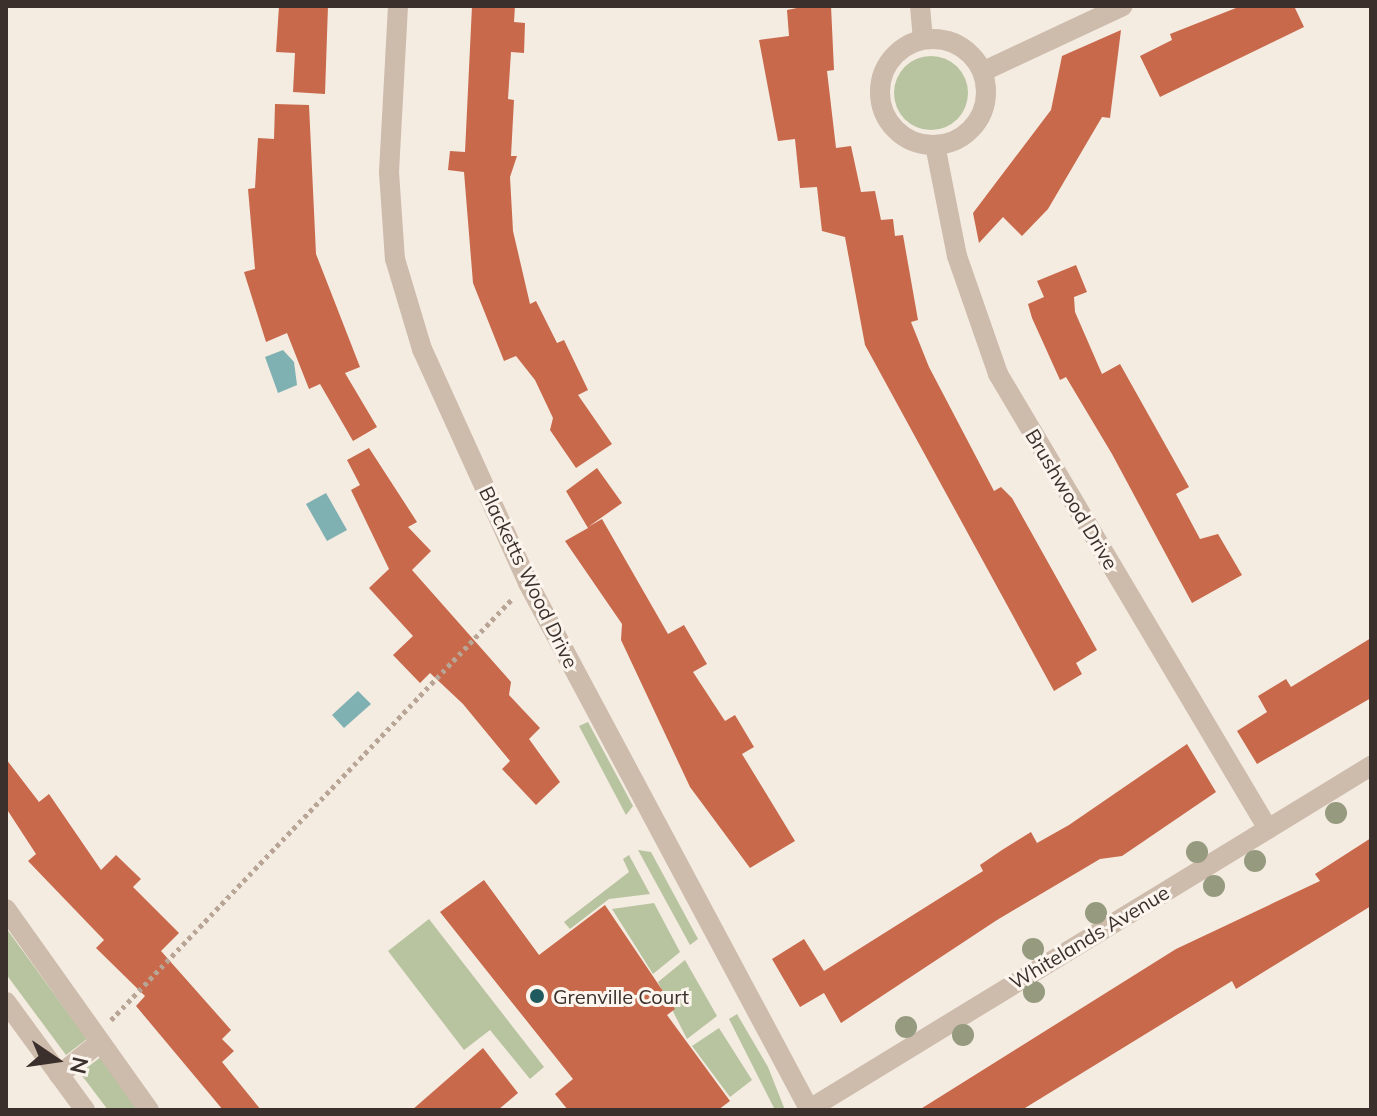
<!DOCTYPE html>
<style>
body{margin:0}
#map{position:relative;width:1377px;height:1116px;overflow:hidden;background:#f4ebe1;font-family:Mulish,sans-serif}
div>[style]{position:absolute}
.green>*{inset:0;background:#b8c4a0}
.round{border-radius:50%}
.water>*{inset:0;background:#7fb0b2}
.building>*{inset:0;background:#c8694b}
.path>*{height:5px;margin-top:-2.5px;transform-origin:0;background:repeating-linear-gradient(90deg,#b9a596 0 4px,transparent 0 8px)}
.minor>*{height:20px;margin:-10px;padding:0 10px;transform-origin:10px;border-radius:10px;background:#cdbbac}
.minor>.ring{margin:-10px;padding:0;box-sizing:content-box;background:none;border:20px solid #cdbbac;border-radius:50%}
.tertiary>*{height:20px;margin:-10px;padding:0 10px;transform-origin:10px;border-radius:10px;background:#cdbbac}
.trees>*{width:22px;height:22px;margin:-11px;border-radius:50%;background:#969b7f}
.dots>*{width:22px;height:22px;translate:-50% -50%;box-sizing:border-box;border:4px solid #fbf5ee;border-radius:50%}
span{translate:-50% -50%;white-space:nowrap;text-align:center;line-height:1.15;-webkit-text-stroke:6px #fbf5ee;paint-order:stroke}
.street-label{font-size:20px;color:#3b302b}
.poi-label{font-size:20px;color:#3b302b}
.left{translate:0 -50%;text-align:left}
.frame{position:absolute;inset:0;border:8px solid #3b302b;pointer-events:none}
.north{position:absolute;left:16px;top:1020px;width:80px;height:80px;-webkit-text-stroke:6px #fbf5ee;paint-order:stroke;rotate:103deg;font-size:22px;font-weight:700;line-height:32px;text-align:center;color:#3b302b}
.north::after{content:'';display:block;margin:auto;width:28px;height:36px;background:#3b302b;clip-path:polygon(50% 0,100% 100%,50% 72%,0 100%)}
</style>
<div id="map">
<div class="green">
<div class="round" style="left:894px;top:56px;width:74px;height:74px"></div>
<div style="clip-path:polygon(588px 722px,633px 806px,626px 815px,579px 726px)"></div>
<div style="clip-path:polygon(638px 850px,651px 852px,698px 939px,690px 945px)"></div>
<div style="clip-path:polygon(629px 855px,650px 894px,609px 899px,570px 929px,564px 922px,629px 872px,623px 859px)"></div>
<div style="clip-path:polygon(654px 903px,680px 952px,653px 974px,612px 909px)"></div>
<div style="clip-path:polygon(429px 919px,544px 1067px,530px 1079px,490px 1030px,464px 1050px,388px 951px)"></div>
<div style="clip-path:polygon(6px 928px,87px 1039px,66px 1055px,6px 974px)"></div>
<div style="clip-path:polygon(685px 960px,717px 1016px,687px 1039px,658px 982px)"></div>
<div style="clip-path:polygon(737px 1014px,768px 1067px,785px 1110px,775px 1110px,729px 1019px)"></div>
<div style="clip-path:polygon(719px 1028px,752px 1080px,730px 1097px,692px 1046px)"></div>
<div style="clip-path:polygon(102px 1056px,139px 1110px,108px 1110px,80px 1073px)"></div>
</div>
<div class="water">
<div style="clip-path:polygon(283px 350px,294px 362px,297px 385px,278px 393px,265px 357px)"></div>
<div style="clip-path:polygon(326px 493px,347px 530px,327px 541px,306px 504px)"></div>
<div style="clip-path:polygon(358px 691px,371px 704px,344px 728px,332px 715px)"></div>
</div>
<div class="building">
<div style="clip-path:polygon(279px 6px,328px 6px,325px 94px,293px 92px,295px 53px,276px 52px)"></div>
<div style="clip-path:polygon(472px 6px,515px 6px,514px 22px,525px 23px,524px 53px,511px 52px,508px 99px,514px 100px,511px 156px,517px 156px,510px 177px,513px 231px,530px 304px,536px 301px,557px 343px,564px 340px,588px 390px,578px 395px,612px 444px,576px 468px,550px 430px,553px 418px,535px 380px,516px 356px,504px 361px,473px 283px,464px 172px,448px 170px,450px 151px,465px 152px)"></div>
<div style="clip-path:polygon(807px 6px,831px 6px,834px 70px,827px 71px,836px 148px,851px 146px,861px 192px,875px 191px,881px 220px,893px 219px,895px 236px,903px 235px,918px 320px,911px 322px,929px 367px,994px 491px,1001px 487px,1012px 498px,1097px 650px,1076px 663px,1082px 674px,1054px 691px,865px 345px,845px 237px,822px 231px,817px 187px,800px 188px,795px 139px,778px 141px,759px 40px,789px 36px,787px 10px)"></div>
<div style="clip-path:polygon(1241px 6px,1294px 6px,1304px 27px,1160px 97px,1140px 56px,1172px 40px,1170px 34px)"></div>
<div style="clip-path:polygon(1121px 30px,1110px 118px,1102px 117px,1048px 209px,1022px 236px,1003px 217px,979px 243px,973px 213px,1051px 110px,1062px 56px)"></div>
<div style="clip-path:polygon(275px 104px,309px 105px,316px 254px,360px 367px,345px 373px,377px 427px,353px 441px,320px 384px,309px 389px,287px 333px,266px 342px,244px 272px,255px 269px,248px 189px,255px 188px,258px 138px,274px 139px)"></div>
<div style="clip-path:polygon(1076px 265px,1087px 292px,1074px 297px,1075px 312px,1102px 374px,1120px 364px,1189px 487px,1176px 494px,1200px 539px,1218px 534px,1242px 575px,1192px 603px,1112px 454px,1066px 377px,1060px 380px,1032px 318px,1028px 304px,1044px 297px,1037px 281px)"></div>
<div style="clip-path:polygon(369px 448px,417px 522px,408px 527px,431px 551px,412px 570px,511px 682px,509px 695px,540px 728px,529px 739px,560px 782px,536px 805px,502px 769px,510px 761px,463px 704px,430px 673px,420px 683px,393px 655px,413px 636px,369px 588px,389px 569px,351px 490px,360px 485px,347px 460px)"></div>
<div style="clip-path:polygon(597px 468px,622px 503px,588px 527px,602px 519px,668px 634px,684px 625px,707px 664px,693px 672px,725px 721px,735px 715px,754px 747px,742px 754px,795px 841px,750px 868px,690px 787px,621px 640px,622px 624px,565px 541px,588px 528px,566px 491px)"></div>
<div style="clip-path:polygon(1371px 638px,1371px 698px,1257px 764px,1237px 731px,1267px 712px,1258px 696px,1286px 679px,1291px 687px)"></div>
<div style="clip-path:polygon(1187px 744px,1216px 792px,1122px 856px,1100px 859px,997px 920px,841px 1023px,824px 993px,800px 1007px,772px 959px,804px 939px,824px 971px,983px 871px,980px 865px,1002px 850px,1031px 832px,1037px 843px,1069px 825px)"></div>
<div style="clip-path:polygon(6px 759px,39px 802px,49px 794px,101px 870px,116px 855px,141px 879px,133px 887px,179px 933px,161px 951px,231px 1030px,222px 1039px,234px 1051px,222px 1062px,261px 1110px,223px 1110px,136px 1006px,145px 996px,96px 948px,104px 940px,28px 861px,36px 854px,6px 808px)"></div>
<div style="clip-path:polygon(1371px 838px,1371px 906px,1236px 989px,1232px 981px,1025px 1108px,919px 1110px,1176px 949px,1320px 881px,1315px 874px)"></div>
<div style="clip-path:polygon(484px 880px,539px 955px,605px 905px,675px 1009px,667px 1015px,730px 1101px,718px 1110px,568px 1110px,555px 1094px,573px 1079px,440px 912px)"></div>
<div style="clip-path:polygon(483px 1048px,518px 1093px,498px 1110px,412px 1110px)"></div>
</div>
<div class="path">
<div style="left:111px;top:1020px;width:583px;rotate:-46.39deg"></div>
</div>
<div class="minor">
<div style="left:398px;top:6px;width:166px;rotate:93.1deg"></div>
<div style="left:389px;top:172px;width:87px;rotate:86.1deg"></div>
<div style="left:395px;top:259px;width:94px;rotate:73.3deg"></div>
<div style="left:422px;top:349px;width:257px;rotate:65.6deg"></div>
<div style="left:528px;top:583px;width:594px;rotate:61.88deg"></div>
<div style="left:920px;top:6px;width:33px;rotate:85deg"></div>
<div class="ring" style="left:880px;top:39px;width:86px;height:86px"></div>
<div style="left:984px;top:71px;width:153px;rotate:-25.1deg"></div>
<div style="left:935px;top:145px;width:113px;rotate:78.8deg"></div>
<div style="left:957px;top:256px;width:125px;rotate:70.8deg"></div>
<div style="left:998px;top:374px;width:529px;rotate:59.31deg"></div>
<div style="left:6px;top:909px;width:247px;rotate:54.6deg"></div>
<div style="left:59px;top:1075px;width:53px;rotate:-38.8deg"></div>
<div style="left:808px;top:1110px;width:660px;rotate:-31.43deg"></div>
</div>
<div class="tertiary">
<div style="left:6px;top:1002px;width:134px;rotate:53.8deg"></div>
</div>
<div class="trees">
<div style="left:1336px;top:813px"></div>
<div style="left:1197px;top:852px"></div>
<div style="left:1255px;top:861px"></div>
<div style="left:1214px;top:886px"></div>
<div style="left:1096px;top:913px"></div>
<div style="left:1033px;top:949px"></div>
<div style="left:1034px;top:992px"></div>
<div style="left:906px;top:1027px"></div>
<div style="left:963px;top:1035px"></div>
</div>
<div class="dots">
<div style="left:537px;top:996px;background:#1f5a5e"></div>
</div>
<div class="street-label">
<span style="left:1072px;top:499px;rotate:59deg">Brushwood Drive</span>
<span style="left:529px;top:577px;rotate:64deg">Blacketts Wood Drive</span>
<span style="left:1089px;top:937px;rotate:-31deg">Whitelands Avenue</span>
</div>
<div class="poi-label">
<span class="left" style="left:553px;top:996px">Grenville Court</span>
</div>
<div class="frame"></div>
<div class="north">N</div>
</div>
